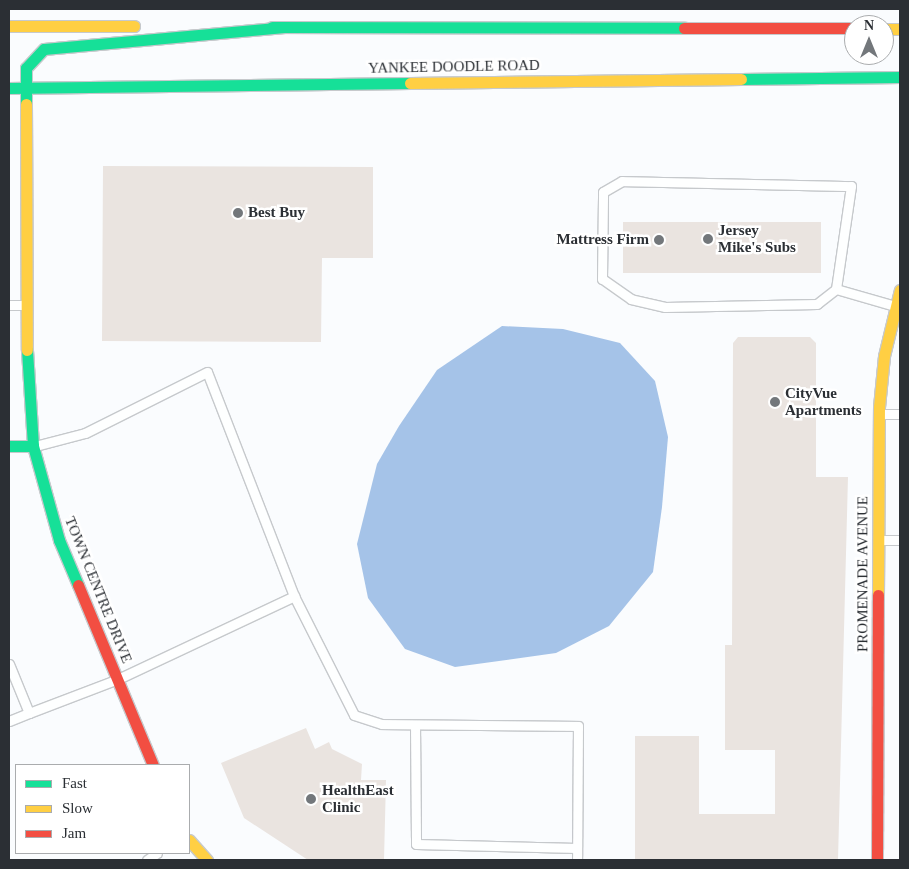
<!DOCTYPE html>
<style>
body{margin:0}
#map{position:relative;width:909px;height:869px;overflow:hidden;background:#fafcfe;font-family:Georgia,serif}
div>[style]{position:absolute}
.water>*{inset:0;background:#a5c3e8}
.building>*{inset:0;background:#eae4e0}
.roads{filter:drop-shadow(1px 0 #c6c9cc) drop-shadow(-1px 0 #c6c9cc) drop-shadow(0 1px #c6c9cc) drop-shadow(0 -1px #c6c9cc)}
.lane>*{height:9px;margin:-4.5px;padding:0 4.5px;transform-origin:4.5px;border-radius:4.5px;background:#feffff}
.fast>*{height:11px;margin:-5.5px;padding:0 5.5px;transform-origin:5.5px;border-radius:5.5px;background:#16e098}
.slow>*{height:11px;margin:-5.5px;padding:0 5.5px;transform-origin:5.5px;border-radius:5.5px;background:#ffcf43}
.jam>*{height:11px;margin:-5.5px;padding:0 5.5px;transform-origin:5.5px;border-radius:5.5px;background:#f24e42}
.dots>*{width:14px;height:14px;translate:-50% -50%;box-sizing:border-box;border:2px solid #fff;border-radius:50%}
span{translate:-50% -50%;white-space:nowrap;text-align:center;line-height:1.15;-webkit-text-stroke:5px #fff;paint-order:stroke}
.street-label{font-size:15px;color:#2b2f34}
.poi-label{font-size:15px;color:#2b2f34;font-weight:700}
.left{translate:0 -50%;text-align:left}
.right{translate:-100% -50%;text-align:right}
.frame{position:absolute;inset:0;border:10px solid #2b2f34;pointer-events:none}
.legend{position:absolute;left:15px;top:764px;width:175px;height:90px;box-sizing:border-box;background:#fff;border:1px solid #aaacae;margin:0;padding:6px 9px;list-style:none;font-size:15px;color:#2b2f34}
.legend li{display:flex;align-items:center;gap:10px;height:25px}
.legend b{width:25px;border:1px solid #aaacae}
.north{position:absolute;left:844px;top:15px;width:50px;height:50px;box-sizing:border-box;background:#fff;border:1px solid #aaacae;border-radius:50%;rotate:0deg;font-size:14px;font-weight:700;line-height:20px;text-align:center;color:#2b2f34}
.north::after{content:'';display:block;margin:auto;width:18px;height:22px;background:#73777b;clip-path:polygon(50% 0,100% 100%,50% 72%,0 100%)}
</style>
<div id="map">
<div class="water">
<div style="clip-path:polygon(502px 326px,563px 329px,620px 343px,655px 381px,668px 437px,662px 507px,653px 572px,609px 626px,556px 653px,455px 667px,405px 649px,368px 598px,357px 544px,377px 464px,399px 426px,437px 370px)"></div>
</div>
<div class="building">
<div style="clip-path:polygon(103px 166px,373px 167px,373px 258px,322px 258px,321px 342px,102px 341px)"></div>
<div style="clip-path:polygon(623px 222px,821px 222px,821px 273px,623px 273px)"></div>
<div style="clip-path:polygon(738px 337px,810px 337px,816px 343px,816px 477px,848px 477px,838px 860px,635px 860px,635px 736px,699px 736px,699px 814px,775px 814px,775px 750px,725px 750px,725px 645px,732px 645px,733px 343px)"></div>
<div style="clip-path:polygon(306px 728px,315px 749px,329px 742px,332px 749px,362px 764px,361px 780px,386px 780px,384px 860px,308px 860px,244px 818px,221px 763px)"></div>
</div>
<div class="roads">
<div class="lane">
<div style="left:836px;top:289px;width:24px;rotate:142deg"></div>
<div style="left:817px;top:304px;width:152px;rotate:178.9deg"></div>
<div style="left:665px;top:307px;width:35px;rotate:-167deg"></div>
<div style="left:631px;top:299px;width:35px;rotate:-145deg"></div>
<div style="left:602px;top:279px;width:87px;rotate:-89.3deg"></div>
<div style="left:603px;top:192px;width:22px;rotate:-30deg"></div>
<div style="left:622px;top:181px;width:229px;rotate:1.3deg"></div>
<div style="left:851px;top:186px;width:104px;rotate:98.3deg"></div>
<div style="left:836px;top:289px;width:61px;rotate:16.1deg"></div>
<div style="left:9px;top:305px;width:17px"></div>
<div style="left:881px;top:414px;width:19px"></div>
<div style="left:881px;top:540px;width:19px"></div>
<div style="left:294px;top:596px;width:133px;rotate:63.2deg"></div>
<div style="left:354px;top:715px;width:29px;rotate:18deg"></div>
<div style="left:382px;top:724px;width:196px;rotate:0.6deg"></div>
<div style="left:578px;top:726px;width:134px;rotate:90.4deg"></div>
<div style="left:9px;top:664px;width:53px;rotate:67.8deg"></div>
<div style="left:29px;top:713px;width:95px;rotate:-20.9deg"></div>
<div style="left:118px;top:679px;width:195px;rotate:-25.2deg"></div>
<div style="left:294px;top:596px;width:240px;rotate:-111.2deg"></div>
<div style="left:207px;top:372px;width:136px;rotate:153.4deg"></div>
<div style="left:85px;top:433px;width:52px;rotate:165.4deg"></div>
<div style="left:9px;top:721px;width:22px;rotate:-22deg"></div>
<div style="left:415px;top:725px;width:119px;rotate:89.5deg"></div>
<div style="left:416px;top:844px;width:161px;rotate:1.4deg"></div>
<div style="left:147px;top:860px;width:12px;rotate:-35deg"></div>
</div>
<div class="fast">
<div style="left:272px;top:27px;width:412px;rotate:0.1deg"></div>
<div style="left:741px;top:79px;width:159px;rotate:-0.7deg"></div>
<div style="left:9px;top:88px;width:401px;rotate:-0.7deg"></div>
<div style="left:26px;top:104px;width:36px;rotate:-90deg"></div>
<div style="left:26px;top:68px;width:26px;rotate:-47deg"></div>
<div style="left:44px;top:49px;width:244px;rotate:-5.2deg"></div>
<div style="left:27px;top:350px;width:96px;rotate:86.4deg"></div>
<div style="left:33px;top:446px;width:98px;rotate:74.5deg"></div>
<div style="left:59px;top:540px;width:49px;rotate:67.1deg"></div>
<div style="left:9px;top:446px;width:24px"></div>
</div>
<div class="slow">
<div style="left:9px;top:26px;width:125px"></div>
<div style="left:884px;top:29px;width:16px"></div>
<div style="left:410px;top:83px;width:331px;rotate:-0.7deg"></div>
<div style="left:26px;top:104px;width:246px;rotate:89.8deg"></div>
<div style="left:878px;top:595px;width:188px;rotate:-89.7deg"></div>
<div style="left:879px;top:407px;width:51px;rotate:-84.4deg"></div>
<div style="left:884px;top:356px;width:68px;rotate:-76.4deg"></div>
<div style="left:189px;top:840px;width:27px;rotate:48deg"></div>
</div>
<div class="jam">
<div style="left:684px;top:28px;width:170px"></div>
<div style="left:78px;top:585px;width:195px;rotate:67.4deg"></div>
<div style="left:877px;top:860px;width:265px;rotate:-89.8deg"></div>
</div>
</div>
<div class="dots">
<div style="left:238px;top:213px;background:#73777b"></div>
<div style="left:708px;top:239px;background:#73777b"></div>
<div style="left:659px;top:240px;background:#73777b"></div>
<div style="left:775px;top:402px;background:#73777b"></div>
<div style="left:311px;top:799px;background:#73777b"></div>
</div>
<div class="street-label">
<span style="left:454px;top:67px;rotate:-1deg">YANKEE DOODLE ROAD</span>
<span style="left:863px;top:574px;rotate:-90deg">PROMENADE AVENUE</span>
<span style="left:98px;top:590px;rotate:68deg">TOWN CENTRE DRIVE</span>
</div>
<div class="poi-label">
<span class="left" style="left:248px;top:213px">Best Buy</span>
<span class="left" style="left:718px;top:239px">Jersey<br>Mike's Subs</span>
<span class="right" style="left:649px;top:240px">Mattress Firm</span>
<span class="left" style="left:785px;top:402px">CityVue<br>Apartments</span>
<span class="left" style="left:322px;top:799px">HealthEast<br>Clinic</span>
</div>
<div class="frame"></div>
<ul class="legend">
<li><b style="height:6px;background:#16e098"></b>Fast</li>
<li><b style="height:6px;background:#ffcf43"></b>Slow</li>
<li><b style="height:6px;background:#f24e42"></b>Jam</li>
</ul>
<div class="north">N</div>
</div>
